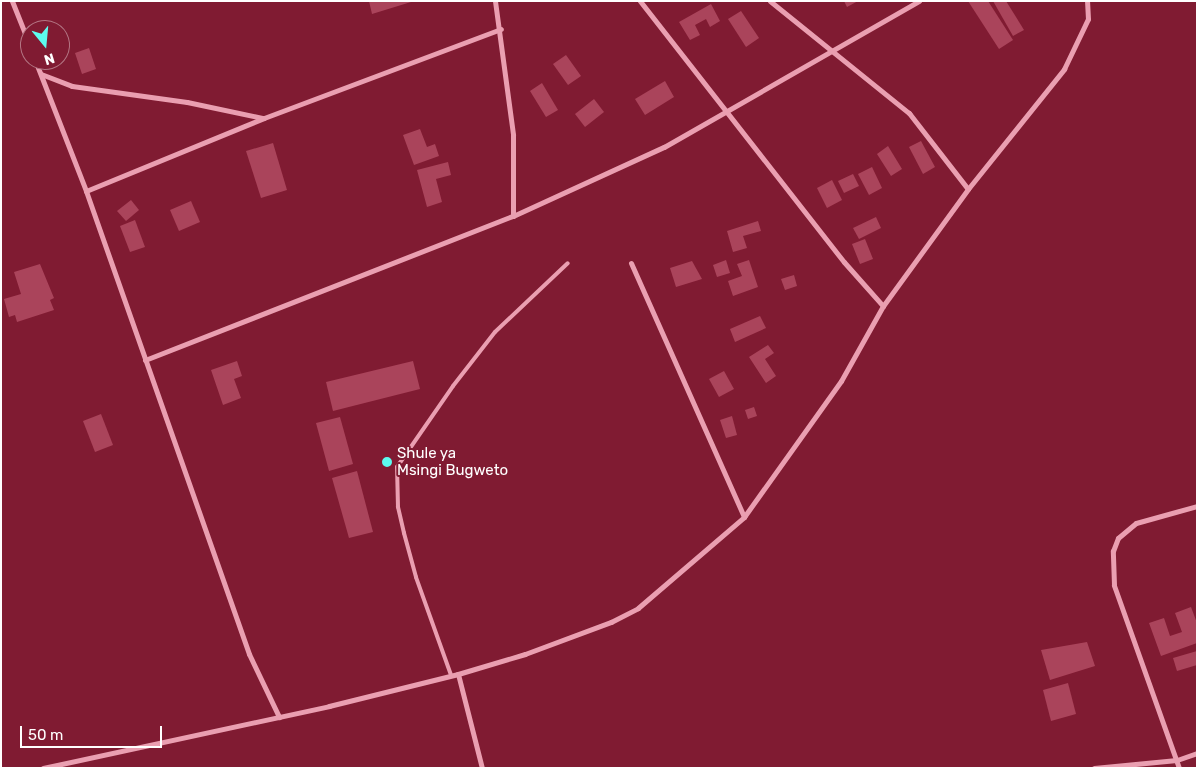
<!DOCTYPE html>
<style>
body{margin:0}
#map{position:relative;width:1198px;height:769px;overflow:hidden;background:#801b32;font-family:Rubik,sans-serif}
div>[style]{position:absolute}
.building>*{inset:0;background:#aa445b}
.service>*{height:4px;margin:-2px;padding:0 2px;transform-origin:2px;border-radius:2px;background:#ea9fb1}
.minor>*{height:5px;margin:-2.5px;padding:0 2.5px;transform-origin:2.5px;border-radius:2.5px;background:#ea9fb1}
.dots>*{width:14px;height:14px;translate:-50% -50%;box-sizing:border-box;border:2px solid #801b32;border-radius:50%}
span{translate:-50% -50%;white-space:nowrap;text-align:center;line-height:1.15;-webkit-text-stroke:4px #801b32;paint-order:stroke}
.poi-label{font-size:15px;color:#fff}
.left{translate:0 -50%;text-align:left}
.frame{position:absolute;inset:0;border:2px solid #fff;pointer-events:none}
.north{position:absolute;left:20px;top:20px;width:50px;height:50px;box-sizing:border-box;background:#801b32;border:1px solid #b37684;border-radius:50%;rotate:163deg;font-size:14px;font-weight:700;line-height:20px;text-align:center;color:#fff}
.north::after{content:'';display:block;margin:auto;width:18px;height:22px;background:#5cfbef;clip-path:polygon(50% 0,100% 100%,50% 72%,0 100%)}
.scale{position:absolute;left:20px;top:726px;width:142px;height:22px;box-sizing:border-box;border:2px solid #fff;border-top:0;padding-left:6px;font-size:15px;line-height:18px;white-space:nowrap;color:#fff;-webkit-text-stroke:4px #801b32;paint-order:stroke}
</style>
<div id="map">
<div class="building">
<div style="clip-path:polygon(369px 1px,411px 1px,411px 2px,372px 14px)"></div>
<div style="clip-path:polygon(844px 1px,858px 1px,847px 7px)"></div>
<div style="clip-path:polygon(968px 1px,988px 1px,1013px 40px,999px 49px)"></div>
<div style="clip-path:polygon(993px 1px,1006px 1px,1024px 30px,1013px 36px)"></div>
<div style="clip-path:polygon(711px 4px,720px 21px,710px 27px,706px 19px,695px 25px,700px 35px,690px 40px,679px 22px)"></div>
<div style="clip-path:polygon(741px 11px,759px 38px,746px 47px,728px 19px)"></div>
<div style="clip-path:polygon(89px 48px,96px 69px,82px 74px,75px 53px)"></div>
<div style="clip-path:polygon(566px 55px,581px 76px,568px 85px,553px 64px)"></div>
<div style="clip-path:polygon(665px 81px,674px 97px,645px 115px,635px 99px)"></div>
<div style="clip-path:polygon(542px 83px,558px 110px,546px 117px,530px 91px)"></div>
<div style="clip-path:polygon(594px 99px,604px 112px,585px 127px,575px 114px)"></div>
<div style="clip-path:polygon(420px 129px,427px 147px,435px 144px,439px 156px,414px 165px,403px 135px)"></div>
<div style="clip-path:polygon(921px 141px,935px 167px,923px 174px,909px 147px)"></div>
<div style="clip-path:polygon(273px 143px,287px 190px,261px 198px,246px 151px)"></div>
<div style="clip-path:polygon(888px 146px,902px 169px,891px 176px,877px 154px)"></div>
<div style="clip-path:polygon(448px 162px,451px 175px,436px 179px,442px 202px,427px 207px,417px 170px)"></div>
<div style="clip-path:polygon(872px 167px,882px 188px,869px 195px,858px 174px)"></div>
<div style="clip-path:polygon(853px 174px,859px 186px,844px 193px,838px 181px)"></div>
<div style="clip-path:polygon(832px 180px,842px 200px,827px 208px,817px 188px)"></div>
<div style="clip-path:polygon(131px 200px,139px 210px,126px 221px,117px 211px)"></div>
<div style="clip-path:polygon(191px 201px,200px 222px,179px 231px,170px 210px)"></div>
<div style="clip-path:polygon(876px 217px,881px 228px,859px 239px,853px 228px)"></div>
<div style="clip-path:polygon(135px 220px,145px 247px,130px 252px,120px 226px)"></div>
<div style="clip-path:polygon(758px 221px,761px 231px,743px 236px,747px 248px,733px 252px,727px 231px)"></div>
<div style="clip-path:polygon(865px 239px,873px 259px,860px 264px,852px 244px)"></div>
<div style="clip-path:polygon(726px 260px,730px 273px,717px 277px,713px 265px)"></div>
<div style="clip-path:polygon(749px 260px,758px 287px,733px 296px,728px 281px,742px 276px,737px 264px)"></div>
<div style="clip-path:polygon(692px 261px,702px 279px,676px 287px,670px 268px)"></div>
<div style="clip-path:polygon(40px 264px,54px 298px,50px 300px,54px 310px,17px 322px,15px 315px,9px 317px,4px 299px,21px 294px,14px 272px)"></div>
<div style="clip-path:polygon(794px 275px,797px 286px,785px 290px,781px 279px)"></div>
<div style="clip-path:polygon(760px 316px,766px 328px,735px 342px,730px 329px)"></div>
<div style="clip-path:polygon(768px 345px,774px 353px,765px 359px,776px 376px,766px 383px,749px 357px)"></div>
<div style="clip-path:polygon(237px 361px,242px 376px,234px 379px,241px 398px,223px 405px,211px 370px)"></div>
<div style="clip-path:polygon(413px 361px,420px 389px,333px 411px,326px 382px)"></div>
<div style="clip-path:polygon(724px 371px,734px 389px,719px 397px,709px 379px)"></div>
<div style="clip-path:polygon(754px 407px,757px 416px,748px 419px,745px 410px)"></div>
<div style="clip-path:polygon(101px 414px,113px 445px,95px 452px,83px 421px)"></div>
<div style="clip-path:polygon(732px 416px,737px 435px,726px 438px,720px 420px)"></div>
<div style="clip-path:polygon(340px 417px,353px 464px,329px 471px,316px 423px)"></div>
<div style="clip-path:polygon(357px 471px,373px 532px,349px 538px,332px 478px)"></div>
<div style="clip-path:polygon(1191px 607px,1197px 623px,1197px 643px,1161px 656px,1149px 623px,1164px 618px,1170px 636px,1182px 632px,1175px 613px)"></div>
<div style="clip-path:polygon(1087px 642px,1095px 666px,1050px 680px,1041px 650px)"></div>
<div style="clip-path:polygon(1197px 651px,1197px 665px,1177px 671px,1173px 658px)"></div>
<div style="clip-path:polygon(1068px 683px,1076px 714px,1051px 721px,1043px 690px)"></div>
</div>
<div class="service">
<div style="left:451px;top:675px;width:104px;rotate:-109.7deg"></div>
<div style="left:416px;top:577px;width:46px;rotate:-105.3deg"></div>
<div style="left:404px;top:533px;width:27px;rotate:-103deg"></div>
<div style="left:398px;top:507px;width:40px;rotate:-91.4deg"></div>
<div style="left:397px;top:467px;width:98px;rotate:-55.3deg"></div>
<div style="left:453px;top:386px;width:68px;rotate:-52.1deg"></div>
<div style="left:495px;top:332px;width:100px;rotate:-43.4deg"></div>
</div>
<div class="minor">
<div style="left:12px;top:1px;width:48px;rotate:68.2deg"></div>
<div style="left:495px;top:1px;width:135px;rotate:82.3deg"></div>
<div style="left:513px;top:135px;width:81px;rotate:90deg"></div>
<div style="left:640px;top:1px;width:331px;rotate:52deg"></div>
<div style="left:844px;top:262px;width:59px;rotate:48.4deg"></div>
<div style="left:770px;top:1px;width:179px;rotate:38.9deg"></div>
<div style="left:909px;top:113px;width:96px;rotate:52.2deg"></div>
<div style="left:35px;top:60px;width:141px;rotate:68.7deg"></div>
<div style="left:86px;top:191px;width:491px;rotate:70.6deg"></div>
<div style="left:249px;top:654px;width:70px;rotate:64.5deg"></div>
<div style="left:41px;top:74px;width:33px;rotate:21deg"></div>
<div style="left:72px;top:86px;width:116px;rotate:7.9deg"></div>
<div style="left:187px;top:102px;width:78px;rotate:11.9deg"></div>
<div style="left:86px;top:191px;width:192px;rotate:-22.3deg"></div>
<div style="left:264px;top:118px;width:253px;rotate:-20.6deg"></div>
<div style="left:631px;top:263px;width:278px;rotate:66deg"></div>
<div style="left:145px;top:360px;width:395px;rotate:-21.4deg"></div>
<div style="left:513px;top:216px;width:166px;rotate:-24.6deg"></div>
<div style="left:664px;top:147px;width:294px;rotate:-29.8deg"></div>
<div style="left:458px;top:674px;width:97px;rotate:75.7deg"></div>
<div style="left:43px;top:768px;width:293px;rotate:-12.2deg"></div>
<div style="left:329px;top:706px;width:133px;rotate:-13.9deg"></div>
<div style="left:458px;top:674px;width:70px;rotate:-16.6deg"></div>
<div style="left:525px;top:654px;width:92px;rotate:-20.4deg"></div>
<div style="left:611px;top:622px;width:30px;rotate:-27deg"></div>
<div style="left:638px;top:608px;width:140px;rotate:-40.6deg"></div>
<div style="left:744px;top:517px;width:167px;rotate:-54.5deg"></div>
<div style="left:841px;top:381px;width:86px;rotate:-60.8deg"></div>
<div style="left:883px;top:306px;width:145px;rotate:-54deg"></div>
<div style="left:968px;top:189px;width:154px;rotate:-51.3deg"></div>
<div style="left:1064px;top:69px;width:55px;rotate:-64.4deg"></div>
<div style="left:1088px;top:19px;width:18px;rotate:-93deg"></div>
<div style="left:1094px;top:768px;width:83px;rotate:-5.5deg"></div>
<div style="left:1177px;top:760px;width:21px;rotate:-19deg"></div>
<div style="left:1179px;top:768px;width:194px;rotate:-109.6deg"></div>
<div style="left:1114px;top:585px;width:34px;rotate:-92deg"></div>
<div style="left:1113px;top:551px;width:14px;rotate:-69deg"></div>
<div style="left:1118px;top:538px;width:23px;rotate:-40deg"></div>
<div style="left:1136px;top:523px;width:63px;rotate:-15.6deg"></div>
</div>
<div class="dots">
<div style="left:387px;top:462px;background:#5cfbef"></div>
</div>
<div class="poi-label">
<span class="left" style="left:397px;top:462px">Shule ya<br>Msingi Bugweto</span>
</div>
<div class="frame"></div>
<div class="north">N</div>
<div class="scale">50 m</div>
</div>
